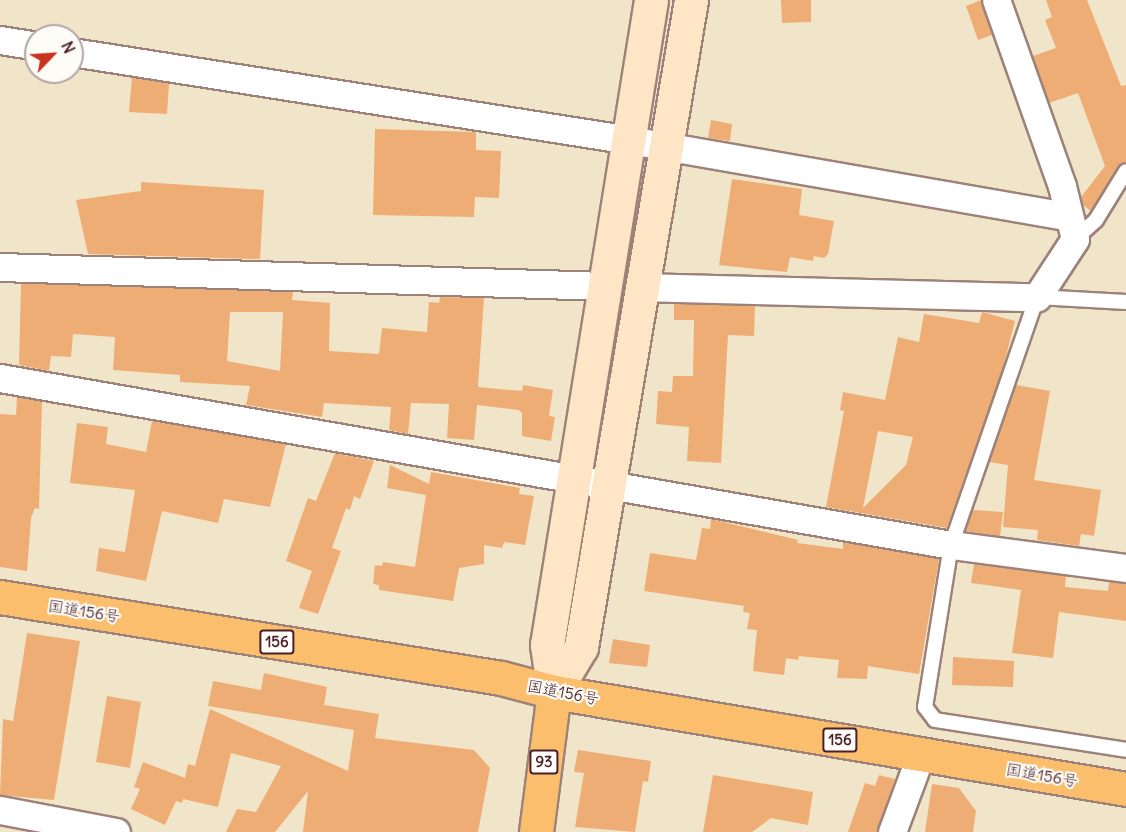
<!DOCTYPE html>
<meta charset="utf-8">
<style>
body{margin:0}
#map{position:relative;width:1126px;height:832px;overflow:hidden;background:#f0e5c9;font-family:Delius,"Klee One",sans-serif}
div>[style]{position:absolute}
.building>*{inset:0;background:#efad76}
.roads{filter:drop-shadow(2px 0 #9d827a) drop-shadow(-2px 0 #9d827a) drop-shadow(0 2px #9d827a) drop-shadow(0 -2px #9d827a)}
.lane>*{height:14px;margin:-7px;padding:0 7px;transform-origin:7px;border-radius:7px;background:#fff}
.street>*{height:27px;margin:-13.5px;padding:0 13.5px;transform-origin:13.5px;border-radius:13.5px;background:#fff}
.secondary>*{height:33px;margin:-16.5px;padding:0 16.5px;transform-origin:16.5px;border-radius:16.5px;background:#fde5c5}
.primary>*{height:33px;margin:-16.5px;padding:0 16.5px;transform-origin:16.5px;border-radius:16.5px;background:#fabe6d}
.highway>*{height:33px;margin:-16.5px;padding:0 16.5px;transform-origin:16.5px;border-radius:16.5px;background:#fabe6d}
span{translate:-50% -50%;white-space:nowrap;text-align:center;line-height:1.15;-webkit-text-stroke:4.5px #fdfcf7;paint-order:stroke}
.shield-label span{padding:2px 4px;background:#fdfcf7;border:2px solid;border-radius:4px;-webkit-text-stroke-width:0}
.shield-label{font-size:15px;color:#4a1f2b;font-weight:700}
.street-label{font-size:16px;color:#4a1f2b}
.north{position:absolute;left:24px;top:24px;width:60px;height:60px;box-sizing:border-box;background:#fdfcf7;border:2px solid #b5a4a5;border-radius:50%;rotate:65deg;font-size:16px;font-weight:700;line-height:24px;text-align:center;color:#4a1f2b}
.north::after{content:'';display:block;margin:auto;width:21px;height:27px;background:#c8321e;clip-path:polygon(50% 0,100% 100%,50% 72%,0 100%)}
</style>
<div id="map">
<div class="building">
<div style="clip-path:polygon(781px 0,811px 0,811px 22px,782px 23px)"></div>
<div style="clip-path:polygon(981px 0,992px 35px,978px 40px,966px 6px)"></div>
<div style="clip-path:polygon(1046px 0,1087px 0,1121px 86px,1126px 85px,1126px 162px,1118px 166px,1091px 211px,1083px 205px,1081px 197px,1105px 166px,1078px 93px,1049px 103px,1033px 56px,1056px 48px,1045px 20px,1052px 17px)"></div>
<div style="clip-path:polygon(132px 77px,169px 83px,167px 114px,129px 112px)"></div>
<div style="clip-path:polygon(711px 120px,732px 124px,730px 141px,708px 138px)"></div>
<div style="clip-path:polygon(375px 129px,476px 132px,476px 150px,501px 151px,499px 198px,475px 197px,474px 217px,373px 215px)"></div>
<div style="clip-path:polygon(732px 179px,802px 189px,799px 215px,834px 221px,828px 254px,824px 258px,814px 256px,813px 261px,790px 257px,787px 272px,719px 265px)"></div>
<div style="clip-path:polygon(141px 182px,264px 190px,260px 259px,88px 254px,76px 200px,141px 191px)"></div>
<div style="clip-path:polygon(evenodd,21px 283px,293px 292px,292px 300px,330px 303px,329px 351px,379px 354px,382px 328px,427px 332px,429px 302px,439px 303px,440px 297px,484px 298px,478px 387px,522px 391px,523px 385px,553px 390px,549px 416px,555px 417px,551px 441px,522px 436px,522px 413px,519px 410px,477px 405px,474px 440px,447px 438px,449px 404px,411px 403px,408px 434px,389px 430px,391px 407px,324px 403px,322px 417px,246px 405px,250px 386px,180px 382px,180px 375px,113px 370px,115px 337px,73px 334px,71px 357px,51px 356px,49px 371px,19px 365px,21px 283px,230px 312px,283px 312px,280px 371px,227px 361px,230px 312px)"></div>
<div style="clip-path:polygon(674px 304px,755px 306px,754px 336px,728px 335px,721px 463px,687px 461px,689px 427px,656px 424px,658px 391px,672px 392px,673px 376px,693px 376px,694px 320px,674px 320px)"></div>
<div style="clip-path:polygon(evenodd,982px 312px,1015px 321px,1003px 368px,947px 528px,826px 507px,844px 411px,840px 410px,843px 392px,885px 400px,898px 337px,919px 342px,924px 314px,979px 323px,982px 312px,878px 431px,913px 437px,906px 465px,863px 508px,878px 431px)"></div>
<div style="clip-path:polygon(1016px 385px,1050px 391px,1034px 480px,1101px 490px,1094px 536px,1081px 534px,1079px 546px,1037px 540px,1038px 530px,1003px 527px,1008px 465px,989px 462px)"></div>
<div style="clip-path:polygon(17px 397px,42px 401px,39px 509px,35px 508px,31px 518px,27px 571px,0 567px,0 414px,16px 415px)"></div>
<div style="clip-path:polygon(152px 421px,286px 444px,270px 507px,224px 499px,218px 523px,162px 511px,146px 581px,96px 571px,99px 548px,125px 552px,135px 490px,70px 483px,77px 423px,108px 427px,106px 444px,146px 452px)"></div>
<div style="clip-path:polygon(335px 453px,374px 461px,360px 499px,354px 496px,350px 510px,346px 508px,332px 548px,341px 551px,318px 614px,299px 608px,312px 571px,286px 561px,308px 498px,316px 501px)"></div>
<div style="clip-path:polygon(390px 465px,429px 484px,431px 472px,520px 488px,519px 494px,534px 496px,525px 545px,504px 542px,502px 548px,484px 545px,484px 564px,459px 568px,453px 601px,379px 590px,379px 585px,373px 584px,375px 565px,382px 566px,383px 562px,415px 567px,426px 495px,387px 488px)"></div>
<div style="clip-path:polygon(973px 510px,1003px 512px,1000px 536px,965px 531px)"></div>
<div style="clip-path:polygon(711px 519px,798px 540px,797px 543px,843px 549px,843px 542px,939px 559px,919px 674px,868px 666px,867px 679px,837px 678px,839px 660px,799px 656px,798px 660px,786px 658px,784px 675px,753px 671px,757px 630px,747px 629px,750px 613px,743px 612px,744px 606px,644px 591px,650px 553px,696px 560px,702px 528px,710px 529px)"></div>
<div style="clip-path:polygon(974px 564px,1066px 576px,1065px 587px,1108px 591px,1109px 582px,1126px 583px,1126px 621px,1059px 612px,1053px 658px,1012px 653px,1021px 590px,971px 583px)"></div>
<div style="clip-path:polygon(27px 633px,80px 641px,54px 800px,0 795px,3px 719px,13px 721px)"></div>
<div style="clip-path:polygon(613px 639px,650px 645px,647px 667px,609px 663px)"></div>
<div style="clip-path:polygon(953px 657px,1014px 661px,1013px 687px,952px 685px)"></div>
<div style="clip-path:polygon(264px 673px,327px 687px,324px 705px,379px 714px,375px 738px,474px 750px,490px 768px,478px 832px,303px 832px,308px 791px,275px 832px,226px 832px,237px 809px,256px 812px,281px 766px,231px 753px,218px 807px,183px 799px,182px 803px,176px 801px,165px 825px,131px 809px,140px 789px,134px 787px,143px 762px,185px 778px,188px 764px,195px 766px,210px 709px,348px 771px,354px 730px,208px 706px,213px 681px,261px 690px)"></div>
<div style="clip-path:polygon(107px 696px,141px 702px,130px 768px,96px 762px)"></div>
<div style="clip-path:polygon(578px 750px,651px 761px,648px 782px,643px 781px,635px 832px,575px 827px,584px 773px,574px 772px)"></div>
<div style="clip-path:polygon(713px 775px,813px 792px,808px 825px,771px 818px,752px 832px,703px 832px)"></div>
<div style="clip-path:polygon(879px 775px,895px 779px,877px 832px,848px 832px,865px 783px,875px 786px)"></div>
<div style="clip-path:polygon(932px 784px,959px 788px,976px 811px,973px 832px,925px 832px)"></div>
</div>
<div class="roads">
<div class="lane">
<div style="left:1075px;top:239px;width:28px;rotate:-42deg"></div>
<div style="left:1096px;top:220px;width:57px;rotate:-58.5deg"></div>
<div style="left:1126px;top:302px;width:89px;rotate:-176.8deg"></div>
<div style="left:1037px;top:297px;width:262px;rotate:109.1deg"></div>
<div style="left:951px;top:545px;width:164px;rotate:99.1deg"></div>
<div style="left:925px;top:707px;width:16px;rotate:52deg"></div>
<div style="left:935px;top:720px;width:193px;rotate:8.9deg"></div>
</div>
<div class="street">
<div style="left:0;top:40px;width:36px;rotate:9deg"></div>
<div style="left:72px;top:52px;width:565px;rotate:8.96deg"></div>
<div style="left:630px;top:140px;width:444px;rotate:9.9deg"></div>
<div style="left:0;top:267px;width:603px;rotate:1.8deg"></div>
<div style="left:643px;top:287px;width:394px;rotate:1.5deg"></div>
<div style="left:1037px;top:297px;width:69px;rotate:-56.8deg"></div>
<div style="left:1075px;top:239px;width:55px;rotate:-103.8deg"></div>
<div style="left:1062px;top:186px;width:197px;rotate:-109.5deg"></div>
<div style="left:0;top:378px;width:966px;rotate:9.96deg"></div>
<div style="left:951px;top:545px;width:177px;rotate:7.5deg"></div>
<div style="left:0;top:810px;width:118px;rotate:10.7deg"></div>
<div style="left:892px;top:832px;width:83px;rotate:-69.6deg"></div>
</div>
<div class="secondary">
<div style="left:554px;top:692px;width:52px;rotate:-59deg"></div>
<div style="left:581px;top:647px;width:656px;rotate:-80.35deg"></div>
<div style="left:554px;top:692px;width:48px;rotate:-98.5deg"></div>
<div style="left:547px;top:645px;width:653px;rotate:-80.84deg"></div>
</div>
<div class="primary">
<div style="left:536px;top:832px;width:141px;rotate:-82.7deg"></div>
</div>
<div class="highway">
<div style="left:0;top:597px;width:508px;rotate:9.18deg"></div>
<div style="left:501px;top:678px;width:55px;rotate:14.8deg"></div>
<div style="left:554px;top:692px;width:580px;rotate:9.62deg"></div>
</div>
</div>
<div class="shield-label">
<span style="left:277px;top:642px">156</span>
<span style="left:840px;top:740px">156</span>
<span style="left:544px;top:762px">93</span>
</div>
<div class="street-label">
<span style="left:84px;top:611px;rotate:9deg">国道156号</span>
<span style="left:563px;top:692px;rotate:11deg">国道156号</span>
<span style="left:1042px;top:775px;rotate:10deg">国道156号</span>
</div>
<div class="north">N</div>
</div>
